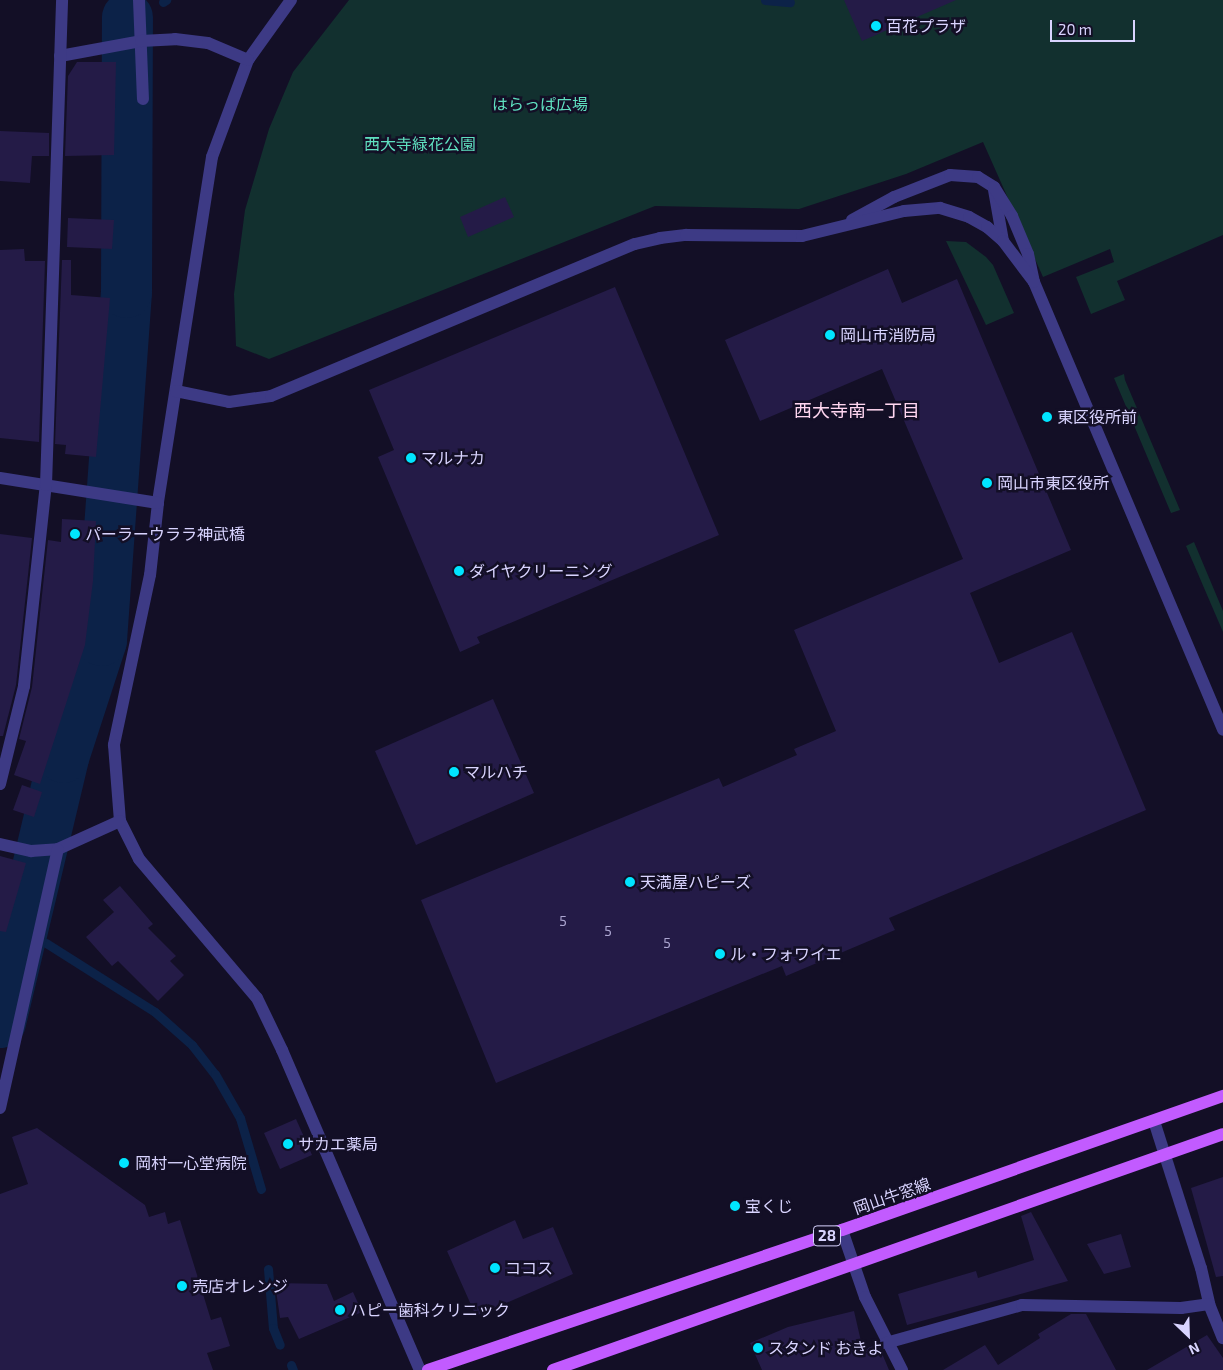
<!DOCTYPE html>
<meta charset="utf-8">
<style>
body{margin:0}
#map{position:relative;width:1223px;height:1370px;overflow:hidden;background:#130f26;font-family:"Exo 2","Noto Sans JP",sans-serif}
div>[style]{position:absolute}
.green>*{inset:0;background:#12302f}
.stream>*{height:9px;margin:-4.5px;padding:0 4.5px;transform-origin:4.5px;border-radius:4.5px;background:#0c2248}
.river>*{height:51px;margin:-25.5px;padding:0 25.5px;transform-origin:25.5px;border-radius:25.5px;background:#0c2248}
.building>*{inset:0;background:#241b47}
.minor>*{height:12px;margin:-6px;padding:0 6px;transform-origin:6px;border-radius:6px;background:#3d3a85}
.major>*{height:12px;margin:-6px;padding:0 6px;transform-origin:6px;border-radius:6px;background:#c25bff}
.dots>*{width:14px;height:14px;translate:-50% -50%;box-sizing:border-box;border:2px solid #130f26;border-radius:50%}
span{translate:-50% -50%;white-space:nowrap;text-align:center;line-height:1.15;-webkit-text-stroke:5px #130f26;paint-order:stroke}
.number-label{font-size:14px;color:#aca6d1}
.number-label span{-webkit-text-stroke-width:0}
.shield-label span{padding:1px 4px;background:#130f26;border:1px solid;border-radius:4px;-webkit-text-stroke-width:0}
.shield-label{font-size:15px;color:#d9d4ff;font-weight:700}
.poi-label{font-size:16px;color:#d9d4ff}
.left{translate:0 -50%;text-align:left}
.park-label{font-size:16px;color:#5fe0c0}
.street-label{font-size:16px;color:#d9d4ff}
.neighbourhood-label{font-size:18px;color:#ffd6f0}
.north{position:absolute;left:1163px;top:1310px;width:50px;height:50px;-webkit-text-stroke:4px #130f26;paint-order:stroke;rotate:156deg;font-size:14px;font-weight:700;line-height:20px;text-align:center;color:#d9d4ff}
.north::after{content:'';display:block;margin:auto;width:18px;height:22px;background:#d9d4ff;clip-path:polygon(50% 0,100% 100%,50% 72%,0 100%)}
.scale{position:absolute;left:1050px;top:20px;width:85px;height:22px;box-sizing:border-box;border:2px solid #d9d4ff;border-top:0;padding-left:6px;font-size:15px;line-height:18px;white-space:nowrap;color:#d9d4ff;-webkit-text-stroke:4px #130f26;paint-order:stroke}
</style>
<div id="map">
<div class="green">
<div style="clip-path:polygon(349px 0,1223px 0,1223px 235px,1117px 281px,1125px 300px,1091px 314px,1076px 277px,1114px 262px,1110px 249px,1043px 277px,983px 142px,906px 174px,799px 209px,655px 206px,269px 359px,236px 346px,234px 294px,245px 210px,269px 129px,293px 72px)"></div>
<div style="clip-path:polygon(946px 241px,966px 242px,986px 257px,993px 265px,1014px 313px,986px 325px)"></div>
<div style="clip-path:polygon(1124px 374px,1125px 380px,1180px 510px,1171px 513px,1114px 378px)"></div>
<div style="clip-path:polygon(1194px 542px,1223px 611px,1223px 632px,1186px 546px)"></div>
</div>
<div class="stream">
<div style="left:765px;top:0;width:25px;rotate:5deg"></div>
<div style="left:163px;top:2px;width:4px;rotate:-34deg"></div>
<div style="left:127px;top:17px;width:17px;rotate:-90deg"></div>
<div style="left:21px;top:933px;width:9px;rotate:21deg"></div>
<div style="left:46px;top:943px;width:129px;rotate:32.3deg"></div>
<div style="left:155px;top:1012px;width:50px;rotate:41.7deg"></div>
<div style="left:192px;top:1045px;width:37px;rotate:52deg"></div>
<div style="left:215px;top:1074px;width:51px;rotate:60.4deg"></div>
<div style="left:240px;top:1118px;width:74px;rotate:73.5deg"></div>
<div style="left:268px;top:1269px;width:59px;rotate:85.2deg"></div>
<div style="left:273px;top:1328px;width:18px;rotate:68deg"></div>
<div style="left:291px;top:1365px;width:5px;rotate:68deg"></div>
</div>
<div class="river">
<div style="left:0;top:1022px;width:272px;rotate:-76.6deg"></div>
<div style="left:63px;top:757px;width:123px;rotate:-72deg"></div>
<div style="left:101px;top:640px;width:349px;rotate:-85.9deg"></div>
<div style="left:126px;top:292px;width:275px;rotate:-89.8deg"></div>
</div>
<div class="building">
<div style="clip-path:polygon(844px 0,956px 0,862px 41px)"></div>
<div style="clip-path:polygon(77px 62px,116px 62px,114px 155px,65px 156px,68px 76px)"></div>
<div style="clip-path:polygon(0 131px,49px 133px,49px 156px,32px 156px,30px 183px,0 181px)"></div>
<div style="clip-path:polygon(505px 197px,514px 217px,468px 237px,460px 217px)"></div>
<div style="clip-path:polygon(68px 218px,114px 220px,112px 249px,67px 247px)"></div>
<div style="clip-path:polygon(24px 249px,25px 261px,45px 261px,39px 442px,0 438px,0 250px)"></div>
<div style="clip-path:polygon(62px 260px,71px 260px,71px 295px,110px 298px,96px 457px,65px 454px,66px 445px,55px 444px)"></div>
<div style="clip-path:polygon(888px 269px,902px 303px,957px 279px,1071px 550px,970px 593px,999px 663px,1072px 632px,1146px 810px,889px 918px,895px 930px,786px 976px,782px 966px,496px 1083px,421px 900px,719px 778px,723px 787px,797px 755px,794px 749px,836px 731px,794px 630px,963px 559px,882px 369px,760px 421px,725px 340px)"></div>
<div style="clip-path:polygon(615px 287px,719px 535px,477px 637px,480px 643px,460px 652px,378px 457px,394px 450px,369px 390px)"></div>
<div style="clip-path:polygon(62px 519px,96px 521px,93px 581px,85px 645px,40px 784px,14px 775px,26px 741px,19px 739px,32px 687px,48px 540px,61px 542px)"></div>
<div style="clip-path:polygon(0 534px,32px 538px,16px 685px,3px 736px,0 736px)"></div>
<div style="clip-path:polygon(493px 699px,534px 793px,416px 845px,375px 751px)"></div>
<div style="clip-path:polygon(22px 785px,42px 792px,34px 817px,13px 810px)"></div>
<div style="clip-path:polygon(0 856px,26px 863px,6px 932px,0 931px)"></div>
<div style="clip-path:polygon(120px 886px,153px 924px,148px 928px,176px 956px,170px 961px,184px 975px,158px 1001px,118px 961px,112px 966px,86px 937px,114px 912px,103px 900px)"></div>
<div style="clip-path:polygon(296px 1119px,312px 1155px,280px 1169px,264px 1133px)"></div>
<div style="clip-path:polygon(37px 1128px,145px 1205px,149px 1217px,165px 1212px,168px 1224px,180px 1220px,211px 1320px,221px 1317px,230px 1346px,207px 1353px,213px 1370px,0 1370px,0 1194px,28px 1184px,12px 1137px)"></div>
<div style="clip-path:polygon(1223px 1177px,1223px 1276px,1216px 1277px,1191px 1188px)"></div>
<div style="clip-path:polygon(1031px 1212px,1068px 1281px,907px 1325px,898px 1294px,976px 1271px,978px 1278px,1034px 1260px,1021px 1216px)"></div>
<div style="clip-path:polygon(515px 1220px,523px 1239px,553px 1227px,573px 1274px,476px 1316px,447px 1251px)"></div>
<div style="clip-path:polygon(1121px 1234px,1131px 1267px,1104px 1274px,1087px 1244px)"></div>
<div style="clip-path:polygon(275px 1283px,327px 1284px,334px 1301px,353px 1292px,362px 1312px,299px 1339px,288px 1317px,280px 1318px)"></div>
<div style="clip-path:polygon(854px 1311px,863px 1350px,878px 1344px,889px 1370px,762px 1370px,750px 1343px,788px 1327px)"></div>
<div style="clip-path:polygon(1071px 1314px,1086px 1314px,1116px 1370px,943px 1370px,985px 1345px,998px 1365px,1040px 1338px,1038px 1334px)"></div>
<div style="clip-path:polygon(1207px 1335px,1223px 1358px,1223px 1370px,1147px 1370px)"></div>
</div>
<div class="minor">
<div style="left:139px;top:0;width:99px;rotate:87.7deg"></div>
<div style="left:291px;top:0;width:74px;rotate:125.6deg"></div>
<div style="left:248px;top:60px;width:103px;rotate:110.4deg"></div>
<div style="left:212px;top:157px;width:350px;rotate:98.9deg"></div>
<div style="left:158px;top:503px;width:72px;rotate:96.3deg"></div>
<div style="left:150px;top:575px;width:174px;rotate:102deg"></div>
<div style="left:114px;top:745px;width:76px;rotate:85.5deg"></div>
<div style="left:120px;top:821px;width:42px;rotate:63.4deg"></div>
<div style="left:139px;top:859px;width:182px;rotate:49.7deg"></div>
<div style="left:257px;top:998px;width:58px;rotate:64.3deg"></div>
<div style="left:282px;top:1050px;width:348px;rotate:66.7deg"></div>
<div style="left:60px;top:56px;width:82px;rotate:-10.5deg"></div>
<div style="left:141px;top:41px;width:34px;rotate:-3deg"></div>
<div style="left:175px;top:39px;width:33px;rotate:7deg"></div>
<div style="left:208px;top:43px;width:43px;rotate:23deg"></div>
<div style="left:994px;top:190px;width:52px;rotate:80deg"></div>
<div style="left:852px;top:220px;width:48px;rotate:-28.7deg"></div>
<div style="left:894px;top:197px;width:60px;rotate:-21.4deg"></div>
<div style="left:950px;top:175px;width:28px;rotate:4deg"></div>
<div style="left:978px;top:177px;width:19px;rotate:32deg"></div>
<div style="left:994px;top:187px;width:34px;rotate:58deg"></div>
<div style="left:1012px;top:216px;width:41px;rotate:67.2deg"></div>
<div style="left:1028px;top:254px;width:29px;rotate:78deg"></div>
<div style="left:1034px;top:282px;width:486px;rotate:67.1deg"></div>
<div style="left:176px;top:391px;width:54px;rotate:11.7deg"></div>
<div style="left:229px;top:402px;width:42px;rotate:-8.1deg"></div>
<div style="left:271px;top:396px;width:394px;rotate:-22.7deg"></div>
<div style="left:635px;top:244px;width:26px;rotate:-13deg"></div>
<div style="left:660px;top:238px;width:26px;rotate:-7deg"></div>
<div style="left:686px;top:235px;width:116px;rotate:0.5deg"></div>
<div style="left:802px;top:236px;width:105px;rotate:-13.8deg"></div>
<div style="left:904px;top:211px;width:36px;rotate:-5deg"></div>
<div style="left:940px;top:208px;width:30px;rotate:17deg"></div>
<div style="left:969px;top:217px;width:21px;rotate:29deg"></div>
<div style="left:987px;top:227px;width:21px;rotate:41deg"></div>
<div style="left:1003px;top:241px;width:51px;rotate:52.9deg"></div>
<div style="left:0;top:478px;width:160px;rotate:9deg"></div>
<div style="left:0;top:784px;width:101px;rotate:-76.2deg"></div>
<div style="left:24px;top:686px;width:202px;rotate:-83.8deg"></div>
<div style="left:46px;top:485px;width:485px;rotate:-88.1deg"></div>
<div style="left:0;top:844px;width:32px;rotate:13deg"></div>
<div style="left:31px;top:851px;width:27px;rotate:-4deg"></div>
<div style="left:58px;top:849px;width:68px;rotate:-24.3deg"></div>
<div style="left:0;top:1108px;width:265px;rotate:-77.4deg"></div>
<div style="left:1154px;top:1121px;width:154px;rotate:72.3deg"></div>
<div style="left:1201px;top:1268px;width:37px;rotate:77deg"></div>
<div style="left:1209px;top:1304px;width:37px;rotate:68deg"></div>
<div style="left:842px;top:1230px;width:71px;rotate:71.1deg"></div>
<div style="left:865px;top:1297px;width:82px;rotate:63.1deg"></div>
<div style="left:886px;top:1343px;width:141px;rotate:-15.6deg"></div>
<div style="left:1022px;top:1305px;width:159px;rotate:1.1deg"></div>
<div style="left:1181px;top:1308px;width:28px;rotate:-8deg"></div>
</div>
<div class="major">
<div style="left:428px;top:1370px;width:437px;rotate:-18.7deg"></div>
<div style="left:842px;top:1230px;width:404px;rotate:-19.4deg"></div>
<div style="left:553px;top:1370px;width:710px;rotate:-19.4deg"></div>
</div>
<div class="dots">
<div style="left:876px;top:26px;background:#00e5ff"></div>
<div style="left:830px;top:335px;background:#00e5ff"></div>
<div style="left:1047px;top:417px;background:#00e5ff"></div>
<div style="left:411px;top:458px;background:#00e5ff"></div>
<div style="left:987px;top:483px;background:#00e5ff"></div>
<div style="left:75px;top:534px;background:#00e5ff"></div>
<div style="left:459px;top:571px;background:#00e5ff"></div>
<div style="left:454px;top:772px;background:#00e5ff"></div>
<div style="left:630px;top:882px;background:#00e5ff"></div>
<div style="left:720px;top:954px;background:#00e5ff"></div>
<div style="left:288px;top:1144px;background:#00e5ff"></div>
<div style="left:124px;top:1163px;background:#00e5ff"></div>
<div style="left:735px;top:1206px;background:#00e5ff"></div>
<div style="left:495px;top:1268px;background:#00e5ff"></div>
<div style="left:182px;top:1286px;background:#00e5ff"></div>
<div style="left:340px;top:1310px;background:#00e5ff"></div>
<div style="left:758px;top:1348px;background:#00e5ff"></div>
</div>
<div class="number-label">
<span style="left:563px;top:921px">5</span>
<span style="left:608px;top:931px">5</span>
<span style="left:667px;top:943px">5</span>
</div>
<div class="shield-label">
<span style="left:827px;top:1236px">28</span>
</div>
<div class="poi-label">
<span class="left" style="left:886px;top:26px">百花プラザ</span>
<span class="left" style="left:840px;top:335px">岡山市消防局</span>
<span class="left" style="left:1057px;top:417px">東区役所前</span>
<span class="left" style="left:421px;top:458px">マルナカ</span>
<span class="left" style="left:997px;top:483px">岡山市東区役所</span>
<span class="left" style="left:85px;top:534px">パーラーウララ神武橋</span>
<span class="left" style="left:469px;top:571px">ダイヤクリーニング</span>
<span class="left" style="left:464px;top:772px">マルハチ</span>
<span class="left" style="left:640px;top:882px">天満屋ハピーズ</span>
<span class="left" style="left:730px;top:954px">ル・フォワイエ</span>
<span class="left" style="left:298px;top:1144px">サカエ薬局</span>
<span class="left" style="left:135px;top:1163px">岡村一心堂病院</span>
<span class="left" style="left:745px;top:1206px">宝くじ</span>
<span class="left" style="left:505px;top:1268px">ココス</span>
<span class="left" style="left:192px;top:1286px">売店オレンジ</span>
<span class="left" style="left:350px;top:1310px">ハピー歯科クリニック</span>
<span class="left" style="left:768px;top:1348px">スタンド おきよ</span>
</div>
<div class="park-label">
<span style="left:540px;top:104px">はらっぱ広場</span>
<span style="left:420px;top:144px">西大寺緑花公園</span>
</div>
<div class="street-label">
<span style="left:892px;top:1196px;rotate:-19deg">岡山牛窓線</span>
</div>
<div class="neighbourhood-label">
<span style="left:857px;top:410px">西大寺南一丁目</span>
</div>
<div class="north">N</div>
<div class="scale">20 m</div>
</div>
